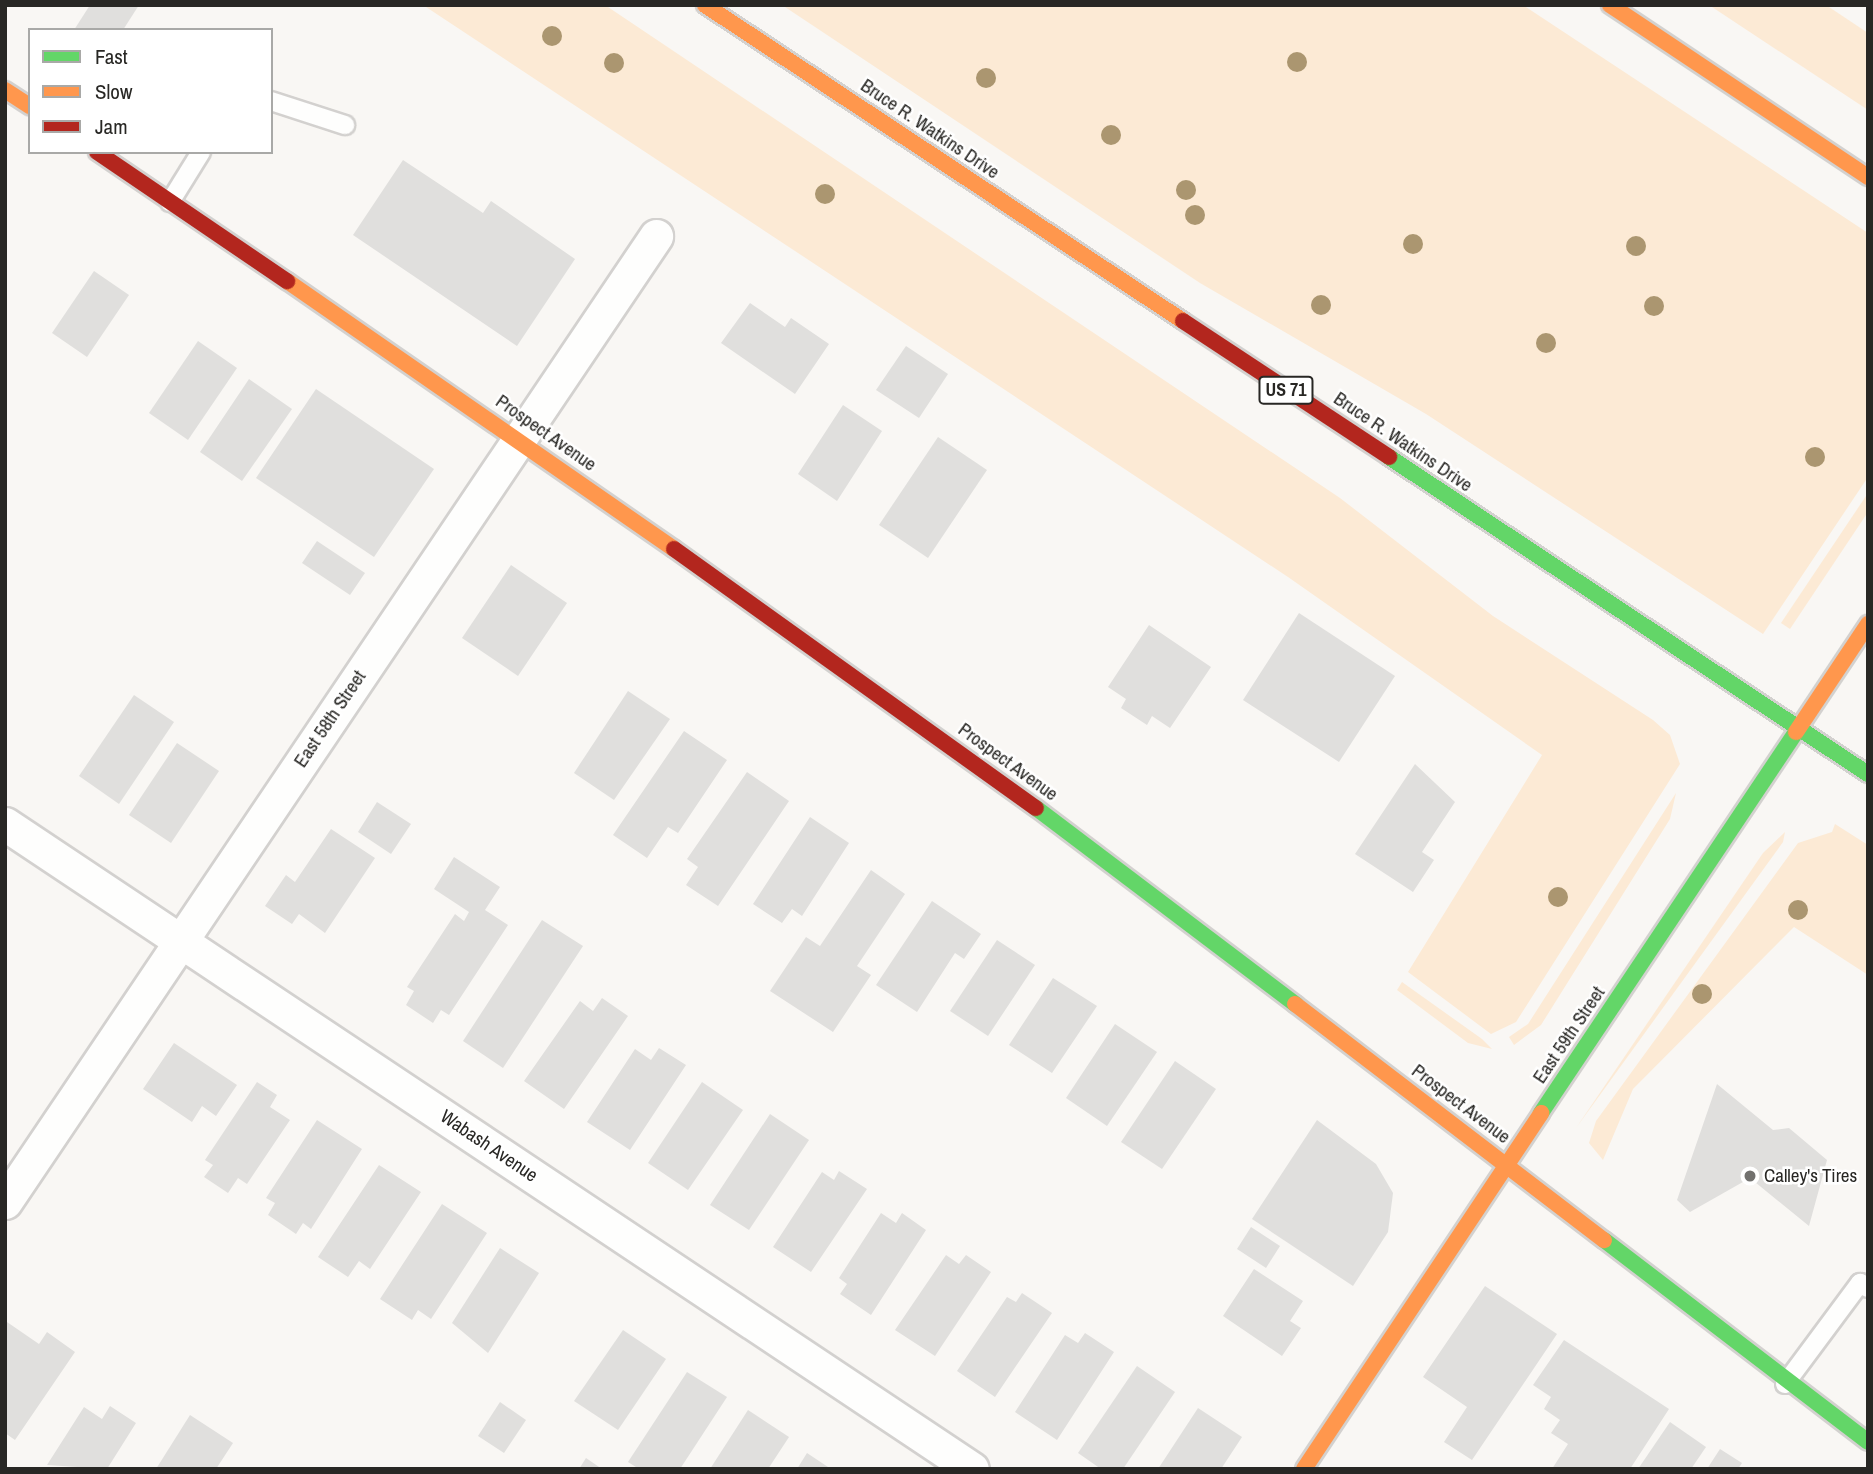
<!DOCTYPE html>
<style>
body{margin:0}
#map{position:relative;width:1873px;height:1474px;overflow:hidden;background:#f9f7f4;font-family:"Archivo Narrow",sans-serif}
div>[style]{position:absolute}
.green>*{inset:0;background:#fcead5}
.building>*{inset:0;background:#e0dfdd}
.roads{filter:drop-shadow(2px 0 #d3d1cf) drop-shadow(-2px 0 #d3d1cf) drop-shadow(0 2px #d3d1cf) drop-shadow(0 -2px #d3d1cf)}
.lane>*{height:18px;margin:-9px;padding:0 9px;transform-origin:9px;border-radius:9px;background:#fefefd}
.street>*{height:33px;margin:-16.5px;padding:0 16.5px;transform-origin:16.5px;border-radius:16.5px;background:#fefefd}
.fast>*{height:16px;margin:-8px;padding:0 8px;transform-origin:8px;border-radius:8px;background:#63d668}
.slow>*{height:16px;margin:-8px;padding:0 8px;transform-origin:8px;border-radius:8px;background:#ff974d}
.jam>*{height:16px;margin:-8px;padding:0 8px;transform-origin:8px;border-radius:8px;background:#b3261e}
.trees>*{width:20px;height:20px;margin:-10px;border-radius:50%;background:#ab9670}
.dots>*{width:19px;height:19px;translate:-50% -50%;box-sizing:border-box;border:4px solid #fff;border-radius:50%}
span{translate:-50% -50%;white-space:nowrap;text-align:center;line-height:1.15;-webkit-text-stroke:5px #fff;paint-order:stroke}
.shield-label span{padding:2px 5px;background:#fff;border:2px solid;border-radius:5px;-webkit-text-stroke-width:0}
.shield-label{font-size:18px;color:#282724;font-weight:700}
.street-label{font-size:19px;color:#282724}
.poi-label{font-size:19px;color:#282724}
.left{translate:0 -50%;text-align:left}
.frame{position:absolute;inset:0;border:7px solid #282724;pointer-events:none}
.legend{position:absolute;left:28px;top:28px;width:245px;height:126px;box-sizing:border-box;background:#fff;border:2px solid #a9a9a7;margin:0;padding:9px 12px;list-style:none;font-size:21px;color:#282724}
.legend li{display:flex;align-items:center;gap:14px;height:35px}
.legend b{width:35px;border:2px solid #a9a9a7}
</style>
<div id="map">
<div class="green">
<div style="clip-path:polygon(423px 5px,605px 5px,1340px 498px,1493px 616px,1653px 720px,1670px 735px,1680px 764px,1516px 1022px,1491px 1034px,1408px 972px,1542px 755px,1288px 577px)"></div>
<div style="clip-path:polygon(782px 5px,1523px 5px,1868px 233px,1868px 477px,1763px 634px,1426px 414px,1200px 283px)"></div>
<div style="clip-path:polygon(1709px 5px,1826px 5px,1868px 33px,1868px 110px)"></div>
<div style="clip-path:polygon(1868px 493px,1868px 512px,1790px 629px,1781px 623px)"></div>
<div style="clip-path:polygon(1676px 793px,1670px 819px,1541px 1025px,1514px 1045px,1509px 1037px,1528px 1024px)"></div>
<div style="clip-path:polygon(1835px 824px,1868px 845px,1868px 975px,1794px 927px,1633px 1089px,1603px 1160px,1589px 1143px,1596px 1121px,1798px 843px,1832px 832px)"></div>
<div style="clip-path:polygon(1785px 832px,1783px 842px,1576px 1128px,1763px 853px)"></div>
<div style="clip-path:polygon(1402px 982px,1482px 1039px,1492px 1049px,1468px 1043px,1397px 990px)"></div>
</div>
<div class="building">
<div style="clip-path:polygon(90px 5px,139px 5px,123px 30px,74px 30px)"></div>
<div style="clip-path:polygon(403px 160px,483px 213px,491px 201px,575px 259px,517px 346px,353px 235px)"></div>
<div style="clip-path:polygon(94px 271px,129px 295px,87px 357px,52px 333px)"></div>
<div style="clip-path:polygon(750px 303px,785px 327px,791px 318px,829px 344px,795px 394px,721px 343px)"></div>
<div style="clip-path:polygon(198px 341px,237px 368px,188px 440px,149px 413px)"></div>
<div style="clip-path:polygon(906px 346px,948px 374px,919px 418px,876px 390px)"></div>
<div style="clip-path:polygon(249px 379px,292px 409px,242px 481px,200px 452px)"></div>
<div style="clip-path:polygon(316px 389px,434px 469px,374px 557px,256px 478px)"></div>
<div style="clip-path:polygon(843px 405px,882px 431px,837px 501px,798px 474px)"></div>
<div style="clip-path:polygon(938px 437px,987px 470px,928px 558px,879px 525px)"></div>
<div style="clip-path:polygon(317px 541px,365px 573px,350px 595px,302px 563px)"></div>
<div style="clip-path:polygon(511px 565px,567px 603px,518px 676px,462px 638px)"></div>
<div style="clip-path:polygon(1299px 613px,1395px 676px,1339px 762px,1243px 700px)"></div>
<div style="clip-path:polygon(1149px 625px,1211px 667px,1170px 728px,1152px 716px,1147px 725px,1121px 708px,1126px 699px,1108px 687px)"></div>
<div style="clip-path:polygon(628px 691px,670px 719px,614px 800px,574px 773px)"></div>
<div style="clip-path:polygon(134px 695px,174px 722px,119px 804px,79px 776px)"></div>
<div style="clip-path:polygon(684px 731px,727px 760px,678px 833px,668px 827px,647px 858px,613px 835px)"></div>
<div style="clip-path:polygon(177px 743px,219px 771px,171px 843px,129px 815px)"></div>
<div style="clip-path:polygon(1415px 764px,1455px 802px,1422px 852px,1434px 860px,1413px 892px,1355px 854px)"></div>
<div style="clip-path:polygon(747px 772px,789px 801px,718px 906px,686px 885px,698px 867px,687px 859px)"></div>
<div style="clip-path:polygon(377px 802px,411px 824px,391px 854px,358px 832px)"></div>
<div style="clip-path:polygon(810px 817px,849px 843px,802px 916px,792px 909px,782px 923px,753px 904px)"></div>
<div style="clip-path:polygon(331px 829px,375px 858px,325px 933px,299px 914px,292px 924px,265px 906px,286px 875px,295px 882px)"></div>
<div style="clip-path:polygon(454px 857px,500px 887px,485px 910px,508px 925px,449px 1015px,441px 1010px,433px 1023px,406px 1005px,414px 991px,407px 987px,455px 914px,464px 921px,469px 912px,434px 889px)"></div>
<div style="clip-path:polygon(871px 870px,905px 894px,857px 966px,871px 975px,833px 1032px,770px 991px,806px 937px,820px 946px)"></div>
<div style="clip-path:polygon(932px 901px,981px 934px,964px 959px,955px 953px,917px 1012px,876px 985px)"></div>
<div style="clip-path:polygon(542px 920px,583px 946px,503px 1068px,463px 1041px)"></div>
<div style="clip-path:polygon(997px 940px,1035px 965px,988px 1036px,950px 1011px)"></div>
<div style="clip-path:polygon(1053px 978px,1097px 1006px,1052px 1073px,1009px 1045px)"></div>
<div style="clip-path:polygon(602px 998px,628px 1016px,564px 1109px,524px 1081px,580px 1001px,593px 1011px)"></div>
<div style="clip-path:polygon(1115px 1024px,1157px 1052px,1107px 1126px,1066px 1098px)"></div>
<div style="clip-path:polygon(174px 1043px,237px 1085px,216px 1116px,202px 1106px,192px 1122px,143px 1089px)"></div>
<div style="clip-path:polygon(659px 1048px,686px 1065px,630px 1150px,587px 1122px,635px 1049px,651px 1060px)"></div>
<div style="clip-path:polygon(1175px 1061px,1216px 1089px,1162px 1169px,1121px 1142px)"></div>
<div style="clip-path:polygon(257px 1082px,277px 1095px,270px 1107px,290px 1120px,247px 1184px,238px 1178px,228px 1193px,204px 1177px,213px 1165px,205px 1160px)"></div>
<div style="clip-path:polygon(702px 1082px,743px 1110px,688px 1190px,648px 1163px)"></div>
<div style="clip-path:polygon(1717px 1084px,1773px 1130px,1789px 1128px,1827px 1160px,1809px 1226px,1750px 1178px,1690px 1212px,1677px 1200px)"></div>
<div style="clip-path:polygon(770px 1114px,809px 1140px,749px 1230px,710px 1205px)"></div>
<div style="clip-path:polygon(317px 1120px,362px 1149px,311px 1229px,303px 1223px,296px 1234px,268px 1215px,275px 1203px,266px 1198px)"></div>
<div style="clip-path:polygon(1317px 1120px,1376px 1164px,1393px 1193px,1388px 1232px,1353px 1286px,1252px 1219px)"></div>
<div style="clip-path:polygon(379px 1165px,421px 1192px,370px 1269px,359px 1261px,348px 1277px,318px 1257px)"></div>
<div style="clip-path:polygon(839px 1171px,867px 1189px,811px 1272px,773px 1247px,822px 1172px,834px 1180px)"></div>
<div style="clip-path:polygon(442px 1204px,487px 1233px,431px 1319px,418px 1310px,412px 1320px,380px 1299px)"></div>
<div style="clip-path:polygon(881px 1213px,896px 1223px,902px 1213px,926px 1230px,871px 1315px,840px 1294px,847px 1284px,839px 1278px)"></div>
<div style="clip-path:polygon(1251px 1227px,1280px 1246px,1266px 1268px,1237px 1249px)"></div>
<div style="clip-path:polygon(500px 1248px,539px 1273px,488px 1353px,452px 1323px)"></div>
<div style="clip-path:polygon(946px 1255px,959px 1264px,966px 1255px,991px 1272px,935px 1356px,895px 1330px)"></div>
<div style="clip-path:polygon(1254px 1269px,1303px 1301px,1290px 1321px,1301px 1328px,1282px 1356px,1223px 1316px)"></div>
<div style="clip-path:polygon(1485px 1286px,1557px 1334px,1472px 1460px,1444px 1442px,1467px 1407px,1423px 1377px)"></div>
<div style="clip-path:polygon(1022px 1293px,1052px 1313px,995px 1397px,957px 1371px,1007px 1297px,1016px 1302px)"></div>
<div style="clip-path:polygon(7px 1322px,39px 1344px,47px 1332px,75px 1352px,15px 1440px,5px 1433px)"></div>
<div style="clip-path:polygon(623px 1330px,666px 1359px,618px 1430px,574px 1401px)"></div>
<div style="clip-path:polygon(1085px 1333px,1114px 1352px,1057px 1440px,1015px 1412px,1065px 1335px,1078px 1343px)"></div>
<div style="clip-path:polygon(1564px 1340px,1669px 1409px,1630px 1469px,1552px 1469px,1568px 1444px,1551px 1433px,1560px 1420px,1544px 1409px,1551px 1397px,1533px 1385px)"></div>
<div style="clip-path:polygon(1137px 1366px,1175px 1392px,1123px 1469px,1101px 1469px,1078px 1453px)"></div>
<div style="clip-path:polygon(687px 1372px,727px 1397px,680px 1469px,639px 1469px,628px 1462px)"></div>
<div style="clip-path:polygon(500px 1402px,526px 1420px,504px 1453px,478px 1436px)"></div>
<div style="clip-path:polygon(110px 1406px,136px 1423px,107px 1469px,47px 1465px,84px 1407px,102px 1419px)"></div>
<div style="clip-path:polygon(1198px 1408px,1242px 1437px,1221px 1469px,1158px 1469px)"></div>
<div style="clip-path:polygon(748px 1410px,789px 1437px,768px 1469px,710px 1469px)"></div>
<div style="clip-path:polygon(190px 1415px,233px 1443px,216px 1469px,156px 1469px)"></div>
<div style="clip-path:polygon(1670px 1422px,1706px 1447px,1691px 1469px,1638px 1469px)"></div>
<div style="clip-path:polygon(1720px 1449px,1742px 1463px,1738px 1469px,1707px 1469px)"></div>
<div style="clip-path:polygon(807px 1453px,831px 1469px,797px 1469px)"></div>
<div style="clip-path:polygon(586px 1458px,602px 1469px,579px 1469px)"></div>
</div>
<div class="roads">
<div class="lane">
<div style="left:271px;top:101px;width:78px;rotate:18deg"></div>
<div style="left:170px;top:202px;width:59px;rotate:-58.2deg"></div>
<div style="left:1785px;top:1384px;width:126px;rotate:-53.4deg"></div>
<div style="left:1860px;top:1283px;width:9px;rotate:32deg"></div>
</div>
<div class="street">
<div style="left:5px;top:824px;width:1162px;rotate:33.7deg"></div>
<div style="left:5px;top:1202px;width:1165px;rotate:-56.02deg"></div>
</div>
<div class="fast">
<div style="left:1389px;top:457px;width:574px;rotate:33.5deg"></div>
<div style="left:1036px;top:808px;width:325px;rotate:37.1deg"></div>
<div style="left:1541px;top:1113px;width:458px;rotate:-56.2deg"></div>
<div style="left:1604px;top:1240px;width:332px;rotate:37.4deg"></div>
</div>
<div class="slow">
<div style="left:705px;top:5px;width:573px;rotate:33.47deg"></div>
<div style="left:1610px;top:5px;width:310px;rotate:33.7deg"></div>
<div style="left:5px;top:90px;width:30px;rotate:33deg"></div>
<div style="left:287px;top:281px;width:471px;rotate:34.7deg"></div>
<div style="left:1796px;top:732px;width:130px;rotate:-56.3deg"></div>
<div style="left:1295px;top:1004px;width:389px;rotate:37.4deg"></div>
<div style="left:1304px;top:1469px;width:428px;rotate:-56.3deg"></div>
</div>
<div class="jam">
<div style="left:97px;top:152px;width:230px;rotate:34.2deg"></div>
<div style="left:1183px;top:321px;width:247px;rotate:33.4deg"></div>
<div style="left:674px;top:549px;width:445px;rotate:35.6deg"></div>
</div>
</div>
<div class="trees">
<div style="left:552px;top:36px"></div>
<div style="left:1297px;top:62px"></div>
<div style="left:614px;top:63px"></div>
<div style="left:986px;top:78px"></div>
<div style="left:1111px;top:135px"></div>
<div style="left:1186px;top:190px"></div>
<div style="left:825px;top:194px"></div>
<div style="left:1195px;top:215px"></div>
<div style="left:1413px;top:244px"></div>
<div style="left:1636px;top:246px"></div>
<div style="left:1321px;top:305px"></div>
<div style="left:1654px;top:306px"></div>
<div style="left:1546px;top:343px"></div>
<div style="left:1815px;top:457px"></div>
<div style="left:1558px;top:897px"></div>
<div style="left:1798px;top:910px"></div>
<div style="left:1702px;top:994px"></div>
</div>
<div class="dots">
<div style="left:1750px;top:1176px;background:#71706d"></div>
</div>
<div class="shield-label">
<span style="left:1286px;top:390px">US 71</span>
</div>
<div class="street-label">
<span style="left:930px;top:129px;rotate:34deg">Bruce R. Watkins Drive</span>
<span style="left:546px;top:433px;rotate:35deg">Prospect Avenue</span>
<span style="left:1403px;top:442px;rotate:34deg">Bruce R. Watkins Drive</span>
<span style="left:330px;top:719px;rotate:-56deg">East 58th Street</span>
<span style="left:1008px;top:762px;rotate:36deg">Prospect Avenue</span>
<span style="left:1569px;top:1035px;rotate:-56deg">East 59th Street</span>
<span style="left:1461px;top:1104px;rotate:37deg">Prospect Avenue</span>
<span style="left:489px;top:1146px;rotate:34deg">Wabash Avenue</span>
</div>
<div class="poi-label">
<span class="left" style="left:1764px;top:1176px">Calley's Tires</span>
</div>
<div class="frame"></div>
<ul class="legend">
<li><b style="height:9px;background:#63d668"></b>Fast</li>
<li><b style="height:9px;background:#ff974d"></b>Slow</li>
<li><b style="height:9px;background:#b3261e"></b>Jam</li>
</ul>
</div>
